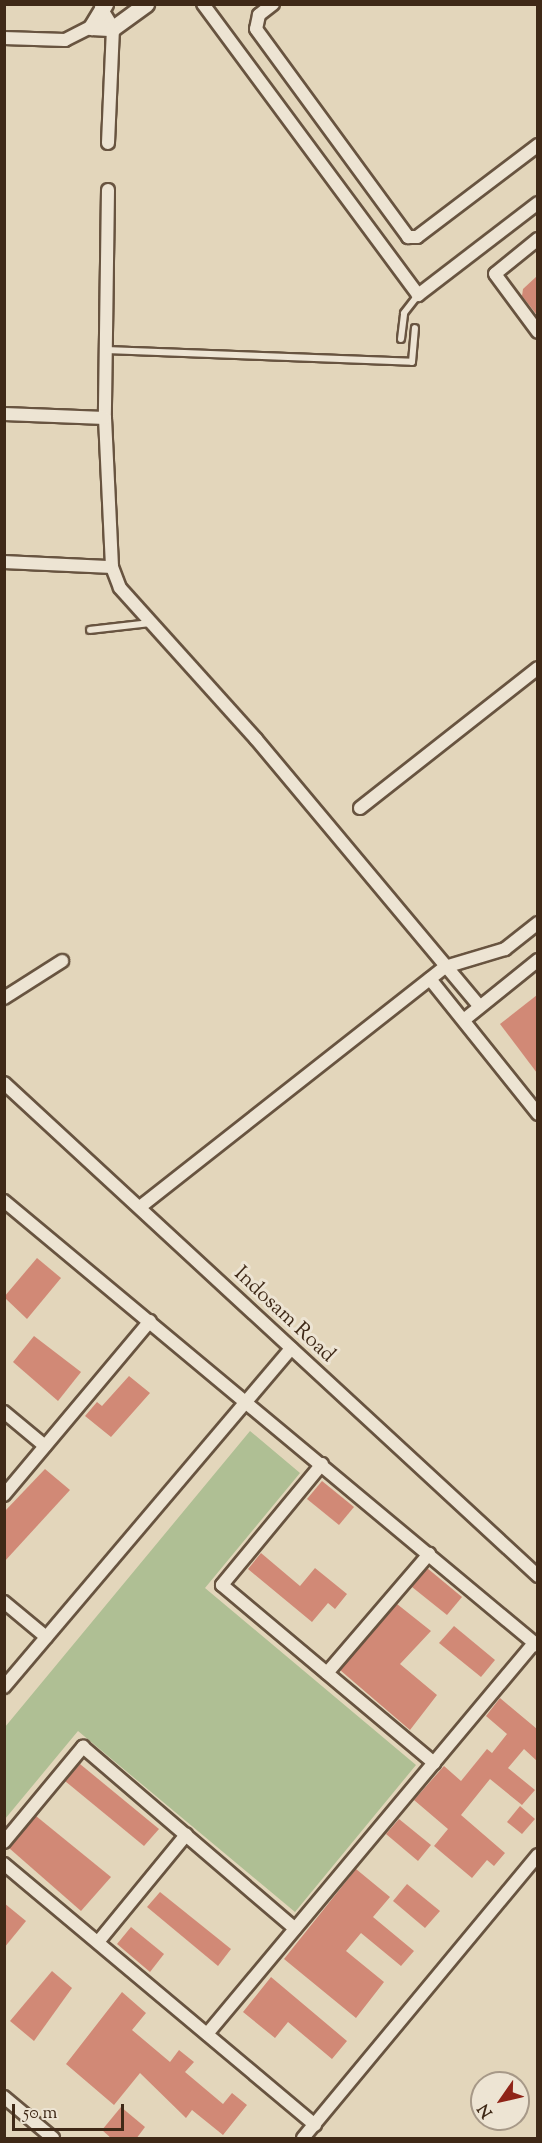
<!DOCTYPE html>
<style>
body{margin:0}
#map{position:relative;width:542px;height:2143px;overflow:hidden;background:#e3d6bb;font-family:"Sorts Mill Goudy",serif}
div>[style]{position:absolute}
.green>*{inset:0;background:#afbf94}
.building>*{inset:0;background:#d18976}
.roads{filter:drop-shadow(2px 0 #685440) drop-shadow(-2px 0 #685440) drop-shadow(0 2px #685440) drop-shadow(0 -2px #685440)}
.service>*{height:6px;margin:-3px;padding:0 3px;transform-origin:3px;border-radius:3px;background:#ede4d3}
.minor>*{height:12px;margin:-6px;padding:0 6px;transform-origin:6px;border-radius:6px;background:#ede4d3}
.tertiary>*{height:15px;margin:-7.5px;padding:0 7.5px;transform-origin:7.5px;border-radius:7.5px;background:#ede4d3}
span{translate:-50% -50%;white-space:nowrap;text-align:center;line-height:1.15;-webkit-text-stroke:6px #ede4d3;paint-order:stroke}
.street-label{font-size:21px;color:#3f2917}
.frame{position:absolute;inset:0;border:6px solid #3f2917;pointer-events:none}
.north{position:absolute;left:470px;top:2071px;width:60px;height:60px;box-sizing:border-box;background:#ede4d3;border:2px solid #a79988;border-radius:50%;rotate:236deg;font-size:16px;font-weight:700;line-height:24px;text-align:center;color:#3f2917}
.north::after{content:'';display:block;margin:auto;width:21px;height:27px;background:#8f2418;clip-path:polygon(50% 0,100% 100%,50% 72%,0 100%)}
.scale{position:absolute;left:12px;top:2104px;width:112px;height:27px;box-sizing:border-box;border:3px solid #3f2917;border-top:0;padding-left:8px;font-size:18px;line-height:21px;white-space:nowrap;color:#3f2917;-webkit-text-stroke:4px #ede4d3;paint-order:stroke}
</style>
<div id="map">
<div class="green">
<div style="clip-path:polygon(250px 1431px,300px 1473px,205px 1588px,416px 1765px,295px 1912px,78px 1731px,5px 1819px,5px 1727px)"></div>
</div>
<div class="building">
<div style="clip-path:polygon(537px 276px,537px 315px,522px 296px,523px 289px)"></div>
<div style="clip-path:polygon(537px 995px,537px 1073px,500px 1024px)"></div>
<div style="clip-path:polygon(37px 1258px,61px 1278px,27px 1319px,4px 1297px)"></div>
<div style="clip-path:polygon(34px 1336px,81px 1372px,58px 1401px,13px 1362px)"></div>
<div style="clip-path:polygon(129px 1376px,150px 1393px,111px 1437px,85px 1416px,97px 1402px,102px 1406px)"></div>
<div style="clip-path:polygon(45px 1469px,70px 1490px,4px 1562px,4px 1512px)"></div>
<div style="clip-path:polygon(322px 1481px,354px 1507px,339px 1525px,307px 1499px)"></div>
<div style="clip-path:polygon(261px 1553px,300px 1586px,315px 1568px,347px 1594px,335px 1609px,328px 1603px,312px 1622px,248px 1569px)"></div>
<div style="clip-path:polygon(427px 1568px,462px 1597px,447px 1615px,412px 1587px)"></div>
<div style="clip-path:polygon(397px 1604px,431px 1631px,400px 1664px,437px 1695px,410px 1730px,340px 1670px)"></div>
<div style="clip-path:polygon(454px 1626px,495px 1660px,481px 1677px,439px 1643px)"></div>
<div style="clip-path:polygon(500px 1698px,537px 1729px,537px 1761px,524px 1749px,508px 1768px,535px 1790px,522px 1805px,490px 1779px,461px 1815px,505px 1853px,494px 1866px,487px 1860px,472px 1878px,434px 1846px,448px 1829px,414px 1800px,444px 1766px,461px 1781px,487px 1749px,492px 1753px,507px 1734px,486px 1716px)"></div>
<div style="clip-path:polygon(80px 1764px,159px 1829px,144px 1846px,65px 1781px)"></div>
<div style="clip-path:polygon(520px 1806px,535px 1819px,522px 1834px,507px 1822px)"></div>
<div style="clip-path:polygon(36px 1816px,111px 1877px,81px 1911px,9px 1848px)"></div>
<div style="clip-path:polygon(399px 1819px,431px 1845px,418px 1861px,386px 1834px)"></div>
<div style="clip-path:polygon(356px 1869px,390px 1897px,373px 1917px,414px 1951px,401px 1966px,361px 1933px,346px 1951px,384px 1982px,356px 2018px,284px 1959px)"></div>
<div style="clip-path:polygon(407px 1884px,440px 1911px,425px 1928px,393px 1901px)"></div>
<div style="clip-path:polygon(160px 1892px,231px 1949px,218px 1966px,147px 1907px)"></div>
<div style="clip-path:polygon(4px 1903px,26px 1921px,4px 1948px)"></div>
<div style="clip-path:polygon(131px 1927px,164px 1954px,150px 1972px,117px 1944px)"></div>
<div style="clip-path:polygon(52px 1971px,72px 1988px,34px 2041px,10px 2021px)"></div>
<div style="clip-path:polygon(271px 1977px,347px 2041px,332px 2059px,288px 2022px,275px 2038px,243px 2012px)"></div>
<div style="clip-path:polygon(122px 1992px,146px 2013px,132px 2030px,170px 2062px,179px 2050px,194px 2062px,185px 2072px,223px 2104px,232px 2093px,247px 2105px,223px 2135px,192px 2110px,186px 2118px,140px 2073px,114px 2105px,66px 2064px)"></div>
<div style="clip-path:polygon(121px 2107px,145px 2127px,136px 2139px,112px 2139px,102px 2130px)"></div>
</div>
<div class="roads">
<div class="service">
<div style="left:401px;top:339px;width:26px;rotate:-83deg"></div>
<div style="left:404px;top:313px;width:23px;rotate:-52deg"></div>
<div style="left:106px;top:350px;width:306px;rotate:2.2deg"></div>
<div style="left:412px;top:362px;width:34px;rotate:-85deg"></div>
<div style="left:90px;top:630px;width:60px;rotate:-6.7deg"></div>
</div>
<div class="minor">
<div style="left:203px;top:4px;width:362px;rotate:53.5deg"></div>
<div style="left:418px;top:295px;width:151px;rotate:-37.5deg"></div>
<div style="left:273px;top:4px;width:18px;rotate:142deg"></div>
<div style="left:259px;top:15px;width:14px;rotate:102deg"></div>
<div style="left:256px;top:29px;width:258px;rotate:53.8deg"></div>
<div style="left:408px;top:237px;width:9px"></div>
<div style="left:417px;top:237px;width:152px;rotate:-37.2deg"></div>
<div style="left:101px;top:8px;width:23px;rotate:59deg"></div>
<div style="left:113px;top:28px;width:115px;rotate:92.5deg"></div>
<div style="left:4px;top:38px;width:61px;rotate:1.9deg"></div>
<div style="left:65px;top:40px;width:29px;rotate:-27deg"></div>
<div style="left:108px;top:190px;width:228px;rotate:90.8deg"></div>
<div style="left:105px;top:418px;width:149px;rotate:87.3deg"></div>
<div style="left:112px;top:567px;width:22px;rotate:69deg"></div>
<div style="left:120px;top:588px;width:203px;rotate:48deg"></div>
<div style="left:256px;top:739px;width:348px;rotate:50.1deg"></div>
<div style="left:538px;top:239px;width:55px;rotate:140.9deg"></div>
<div style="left:495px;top:274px;width:72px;rotate:53.4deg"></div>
<div style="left:4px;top:414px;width:101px;rotate:2.3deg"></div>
<div style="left:4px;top:562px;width:108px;rotate:2.7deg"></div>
<div style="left:360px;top:808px;width:226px;rotate:-38.2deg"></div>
<div style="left:430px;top:979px;width:173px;rotate:51.3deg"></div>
<div style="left:4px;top:998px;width:69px;rotate:-32.5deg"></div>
<div style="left:465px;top:1019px;width:94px;rotate:-38.9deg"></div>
<div style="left:4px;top:1083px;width:727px;rotate:42.71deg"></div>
<div style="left:4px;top:1201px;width:695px;rotate:39.81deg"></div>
<div style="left:140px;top:1207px;width:388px;rotate:-38.2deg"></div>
<div style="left:445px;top:967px;width:63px;rotate:-16.7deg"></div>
<div style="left:505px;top:949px;width:42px;rotate:-38.2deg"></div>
<div style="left:4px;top:1412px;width:53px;rotate:39.7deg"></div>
<div style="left:322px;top:1464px;width:157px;rotate:129.6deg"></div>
<div style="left:222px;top:1585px;width:277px;rotate:40deg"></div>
<div style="left:4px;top:1495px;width:227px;rotate:-50deg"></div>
<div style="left:4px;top:1602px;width:55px;rotate:39.8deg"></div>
<div style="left:327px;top:1673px;width:157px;rotate:-49.4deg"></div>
<div style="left:4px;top:1687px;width:444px;rotate:-49.7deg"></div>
<div style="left:4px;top:1842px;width:124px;rotate:-50.3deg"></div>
<div style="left:83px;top:1747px;width:279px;rotate:40.6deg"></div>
<div style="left:4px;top:1864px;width:406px;rotate:40deg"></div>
<div style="left:98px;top:1942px;width:139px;rotate:-50.6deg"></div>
<div style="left:207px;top:2034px;width:510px;rotate:-50.09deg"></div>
<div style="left:4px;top:2097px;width:64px;rotate:39.9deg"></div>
<div style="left:303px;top:2138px;width:368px;rotate:-50.3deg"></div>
</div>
<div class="tertiary">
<div style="left:105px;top:4px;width:27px;rotate:121deg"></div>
<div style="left:91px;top:27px;width:22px;rotate:3deg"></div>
<div style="left:113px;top:28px;width:41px;rotate:-36deg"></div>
</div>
</div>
<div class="street-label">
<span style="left:284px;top:1315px;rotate:43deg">Indosam Road</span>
</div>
<div class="frame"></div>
<div class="north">N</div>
<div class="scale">50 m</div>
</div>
